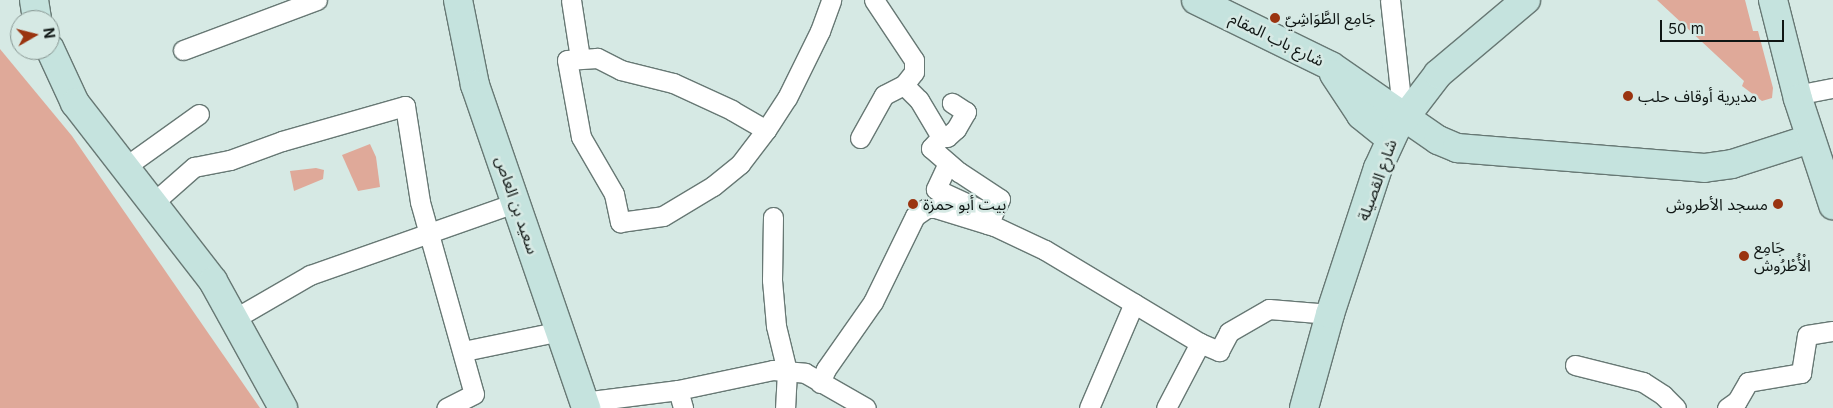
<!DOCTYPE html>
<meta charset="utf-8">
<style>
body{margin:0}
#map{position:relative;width:1833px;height:408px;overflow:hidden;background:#d6e9e4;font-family:Inter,"Noto Sans Arabic",sans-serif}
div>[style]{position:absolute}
.green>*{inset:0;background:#dfa999}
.roads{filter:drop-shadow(1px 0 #677874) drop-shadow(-1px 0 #677874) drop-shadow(0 1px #677874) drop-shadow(0 -1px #677874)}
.street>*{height:19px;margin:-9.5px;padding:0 9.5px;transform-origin:9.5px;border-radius:9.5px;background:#fff}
.secondary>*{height:28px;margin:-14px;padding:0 14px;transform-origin:14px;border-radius:14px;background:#c5e3de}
.dots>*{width:14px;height:14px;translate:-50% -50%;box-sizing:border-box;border:2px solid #d6e9e4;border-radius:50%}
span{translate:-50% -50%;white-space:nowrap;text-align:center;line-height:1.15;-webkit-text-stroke:5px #d6e9e4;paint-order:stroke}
.poi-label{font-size:16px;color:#0f1614}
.left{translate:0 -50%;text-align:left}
.right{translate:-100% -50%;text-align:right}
.street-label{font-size:16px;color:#0f1614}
.north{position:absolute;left:10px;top:10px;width:50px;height:50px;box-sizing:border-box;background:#d6e9e4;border:1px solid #869591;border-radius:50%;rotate:82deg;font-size:14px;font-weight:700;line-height:20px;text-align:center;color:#0f1614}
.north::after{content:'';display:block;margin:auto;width:18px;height:22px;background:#9a3410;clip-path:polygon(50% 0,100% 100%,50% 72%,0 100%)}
.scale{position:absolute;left:1660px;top:20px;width:124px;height:22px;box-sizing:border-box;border:2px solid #0f1614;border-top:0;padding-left:6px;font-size:15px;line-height:18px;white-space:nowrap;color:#0f1614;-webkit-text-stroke:4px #d6e9e4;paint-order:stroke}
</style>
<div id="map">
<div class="green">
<div style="clip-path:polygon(1657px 0,1745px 0,1753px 31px,1758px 31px,1773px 88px,1772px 98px,1762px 101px,1742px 86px,1744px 81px)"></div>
<div style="clip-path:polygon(0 49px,72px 136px,260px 408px,0 408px)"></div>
<div style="clip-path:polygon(370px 144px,376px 157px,380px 187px,358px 191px,342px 155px)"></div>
<div style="clip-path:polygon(316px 168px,324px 170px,323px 179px,294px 191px,290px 171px)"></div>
</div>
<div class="roads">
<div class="street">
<div style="left:571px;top:0;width:59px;rotate:81.2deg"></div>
<div style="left:874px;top:0;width:72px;rotate:56.3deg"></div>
<div style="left:914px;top:60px;width:12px;rotate:90deg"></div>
<div style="left:914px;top:72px;width:16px;rotate:128deg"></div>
<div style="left:904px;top:85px;width:21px;rotate:45deg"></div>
<div style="left:919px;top:100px;width:43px;rotate:59.3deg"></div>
<div style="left:941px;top:137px;width:15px;rotate:132deg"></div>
<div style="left:931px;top:148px;width:37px;rotate:41deg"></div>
<div style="left:959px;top:172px;width:49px;rotate:33.4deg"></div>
<div style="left:1000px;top:199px;width:28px;rotate:116deg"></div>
<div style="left:1390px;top:0;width:118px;rotate:83.7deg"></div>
<div style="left:183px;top:50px;width:143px;rotate:-20.5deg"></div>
<div style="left:1796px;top:95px;width:38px;rotate:-11deg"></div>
<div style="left:766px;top:130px;width:39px;rotate:-150deg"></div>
<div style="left:732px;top:110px;width:65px;rotate:-155.4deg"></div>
<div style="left:673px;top:83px;width:54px;rotate:-166deg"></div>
<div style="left:621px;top:70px;width:27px;rotate:-153deg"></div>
<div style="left:597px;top:58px;width:30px;rotate:176deg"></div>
<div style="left:567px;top:60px;width:78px;rotate:79.7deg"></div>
<div style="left:581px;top:137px;width:66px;rotate:59.9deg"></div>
<div style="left:614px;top:194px;width:29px;rotate:78deg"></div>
<div style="left:620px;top:222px;width:43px;rotate:-7.9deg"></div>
<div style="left:663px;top:216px;width:58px;rotate:-31deg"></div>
<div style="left:713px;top:186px;width:35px;rotate:-39deg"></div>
<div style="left:740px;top:164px;width:43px;rotate:-52.6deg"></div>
<div style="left:766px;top:130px;width:38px;rotate:-57deg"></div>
<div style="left:787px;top:98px;width:75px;rotate:-63.8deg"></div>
<div style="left:820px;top:31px;width:33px;rotate:-70deg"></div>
<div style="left:941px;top:137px;width:6px"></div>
<div style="left:947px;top:137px;width:12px;rotate:-42deg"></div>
<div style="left:956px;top:129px;width:20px;rotate:-60deg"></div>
<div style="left:966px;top:112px;width:17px;rotate:-147deg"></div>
<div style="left:860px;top:138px;width:49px;rotate:-60.8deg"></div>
<div style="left:884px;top:95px;width:22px;rotate:-27deg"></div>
<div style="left:948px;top:163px;width:29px;rotate:115deg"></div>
<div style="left:936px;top:189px;width:62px;rotate:24.9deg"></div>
<div style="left:125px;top:167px;width:91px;rotate:-35.6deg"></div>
<div style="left:153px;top:203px;width:55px;rotate:-41.3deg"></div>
<div style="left:194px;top:167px;width:37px;rotate:-11deg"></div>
<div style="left:230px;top:160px;width:55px;rotate:-20.1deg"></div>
<div style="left:282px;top:141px;width:128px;rotate:-15.9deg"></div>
<div style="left:405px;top:106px;width:97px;rotate:81.1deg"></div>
<div style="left:420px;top:202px;width:199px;rotate:74.3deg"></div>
<div style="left:474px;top:394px;width:31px;rotate:153deg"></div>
<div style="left:773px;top:217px;width:63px;rotate:90.9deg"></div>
<div style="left:772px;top:280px;width:46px;rotate:85deg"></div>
<div style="left:776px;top:326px;width:46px;rotate:76.3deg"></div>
<div style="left:787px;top:371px;width:37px;rotate:93deg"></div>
<div style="left:234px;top:319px;width:88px;rotate:-30.1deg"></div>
<div style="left:310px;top:275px;width:219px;rotate:-19.4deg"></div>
<div style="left:1200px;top:343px;width:21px;rotate:23deg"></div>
<div style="left:1219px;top:351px;width:21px;rotate:-62deg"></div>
<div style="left:1229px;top:332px;width:46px;rotate:-29.9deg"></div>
<div style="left:1269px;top:309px;width:61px;rotate:4.7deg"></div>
<div style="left:464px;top:351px;width:99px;rotate:-11.7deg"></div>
<div style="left:1575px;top:365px;width:70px;rotate:14deg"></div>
<div style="left:1643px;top:382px;width:24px;rotate:33deg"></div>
<div style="left:1663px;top:395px;width:18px;rotate:45deg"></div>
<div style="left:820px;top:383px;width:15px;rotate:-67deg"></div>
<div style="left:826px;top:369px;width:82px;rotate:-55deg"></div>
<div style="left:873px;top:302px;width:96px;rotate:-64deg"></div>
<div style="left:915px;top:216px;width:14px;rotate:-34deg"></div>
<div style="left:927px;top:208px;width:8px"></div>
<div style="left:935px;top:208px;width:62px;rotate:17deg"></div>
<div style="left:994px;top:226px;width:56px;rotate:25.2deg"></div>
<div style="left:1045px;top:250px;width:181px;rotate:31deg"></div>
<div style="left:1200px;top:343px;width:73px;rotate:117.6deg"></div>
<div style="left:678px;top:390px;width:19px;rotate:74deg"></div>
<div style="left:583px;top:402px;width:96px;rotate:-7.2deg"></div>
<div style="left:678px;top:390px;width:97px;rotate:-11.9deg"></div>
<div style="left:773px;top:370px;width:32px;rotate:5deg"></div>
<div style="left:805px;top:373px;width:70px;rotate:29.8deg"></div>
<div style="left:1089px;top:408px;width:114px;rotate:-66.8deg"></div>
<div style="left:1727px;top:408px;width:12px;rotate:-35deg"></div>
<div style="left:1737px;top:401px;width:22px;rotate:-60deg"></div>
<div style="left:1748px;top:382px;width:54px;rotate:-9.6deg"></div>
<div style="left:1801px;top:373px;width:38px;rotate:-81deg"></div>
<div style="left:1807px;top:335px;width:26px;rotate:-9deg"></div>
</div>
<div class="secondary">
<div style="left:34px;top:0;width:20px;rotate:81deg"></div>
<div style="left:458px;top:0;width:87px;rotate:78.7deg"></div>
<div style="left:475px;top:85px;width:342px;rotate:71deg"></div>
<div style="left:1196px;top:0;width:150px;rotate:26.1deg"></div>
<div style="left:1331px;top:66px;width:130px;rotate:34.7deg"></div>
<div style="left:1438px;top:140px;width:21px;rotate:23deg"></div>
<div style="left:1457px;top:148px;width:248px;rotate:4.6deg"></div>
<div style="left:1704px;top:168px;width:28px;rotate:-8deg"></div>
<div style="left:1732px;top:164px;width:82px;rotate:-17.8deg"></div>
<div style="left:1773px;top:0;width:102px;rotate:75.8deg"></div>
<div style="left:1798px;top:99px;width:112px;rotate:71.7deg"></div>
<div style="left:50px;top:49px;width:60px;rotate:65.2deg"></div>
<div style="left:75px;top:103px;width:225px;rotate:52.2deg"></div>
<div style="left:213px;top:281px;width:145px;rotate:61.1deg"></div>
<div style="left:1334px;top:74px;width:49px;rotate:56.6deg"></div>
<div style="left:1361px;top:115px;width:38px;rotate:39deg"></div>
<div style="left:1304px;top:408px;width:98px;rotate:-74.5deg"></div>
<div style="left:1330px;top:314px;width:154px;rotate:-71.8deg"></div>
<div style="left:1378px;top:168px;width:43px;rotate:-65.2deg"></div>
<div style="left:1396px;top:129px;width:69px;rotate:-52.6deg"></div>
<div style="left:1438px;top:74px;width:115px;rotate:-40.1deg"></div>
</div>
</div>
<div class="dots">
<div style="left:1275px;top:18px;background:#9a3410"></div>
<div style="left:1628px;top:96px;background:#9a3410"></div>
<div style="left:913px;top:204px;background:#9a3410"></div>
<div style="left:1778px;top:204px;background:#9a3410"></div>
<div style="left:1744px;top:256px;background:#9a3410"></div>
</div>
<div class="poi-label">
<span class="left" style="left:1285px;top:18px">جَامِع الطَّوَاشِيّ</span>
<span class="left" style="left:1638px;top:96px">مديرية أوقاف حلب</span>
<span class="left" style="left:923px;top:204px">بيت أبو حمزة</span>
<span class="right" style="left:1768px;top:204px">مسجد الأطروش</span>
<span class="left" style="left:1754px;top:256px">جَامِع<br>الْأُطْرُوش</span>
</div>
<div class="street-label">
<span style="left:1277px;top:39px;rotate:26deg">شارع باب المقام</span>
<span style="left:1377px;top:180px;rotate:-70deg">شارع القصيلة</span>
<span style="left:517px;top:205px;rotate:71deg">سعيد بن العاص</span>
</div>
<div class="north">N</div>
<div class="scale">50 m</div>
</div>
